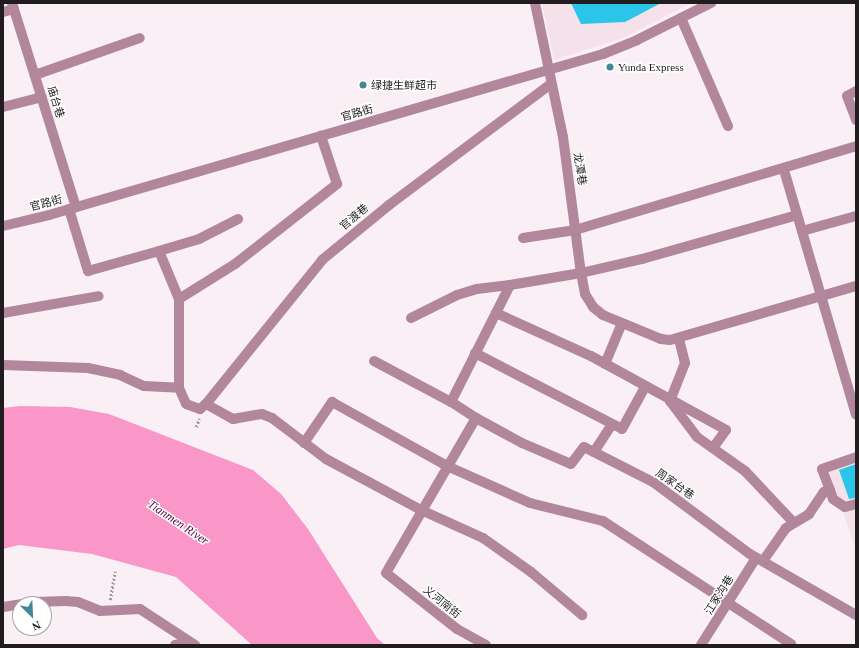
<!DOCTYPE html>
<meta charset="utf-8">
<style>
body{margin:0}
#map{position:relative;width:859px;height:648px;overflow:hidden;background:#faeff4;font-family:"Times New Roman","Noto Sans SC",serif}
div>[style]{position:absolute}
.built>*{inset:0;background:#f4e1e9}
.water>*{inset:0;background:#f897c8}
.building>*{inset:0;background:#2ac5e9}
.path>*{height:2.5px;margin-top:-1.25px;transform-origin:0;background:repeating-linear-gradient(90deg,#a1999c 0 2px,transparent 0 4px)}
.minor>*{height:10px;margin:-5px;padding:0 5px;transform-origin:5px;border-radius:5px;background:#b2879b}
.dots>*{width:11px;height:11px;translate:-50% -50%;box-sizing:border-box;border:2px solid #fff;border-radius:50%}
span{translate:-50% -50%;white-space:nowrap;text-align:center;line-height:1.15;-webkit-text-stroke:3px #fff;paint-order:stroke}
.poi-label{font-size:11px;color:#211d1f}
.left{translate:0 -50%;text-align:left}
.street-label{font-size:11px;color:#211d1f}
.water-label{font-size:12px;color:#5a033b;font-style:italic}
.frame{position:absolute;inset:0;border:4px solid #211d1f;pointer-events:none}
.north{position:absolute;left:12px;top:596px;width:40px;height:40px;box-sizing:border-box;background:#fff;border:1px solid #a6a5a5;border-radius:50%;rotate:156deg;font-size:11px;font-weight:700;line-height:16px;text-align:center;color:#211d1f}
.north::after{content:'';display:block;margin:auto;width:14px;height:18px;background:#448597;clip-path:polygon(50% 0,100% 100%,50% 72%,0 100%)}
</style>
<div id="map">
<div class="built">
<div style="clip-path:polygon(542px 3px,691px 3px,623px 38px,554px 60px)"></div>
<div style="clip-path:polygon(856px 459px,856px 550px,828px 468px)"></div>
</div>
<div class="water">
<div style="clip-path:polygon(20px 406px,70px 407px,109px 414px,253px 470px,281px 494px,308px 529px,377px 638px,385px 645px,252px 645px,176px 577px,92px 554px,19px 545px,3px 549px,3px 408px)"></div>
</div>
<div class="building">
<div style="clip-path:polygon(571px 3px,661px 3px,625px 22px,581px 24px)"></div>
<div style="clip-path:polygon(856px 464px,856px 498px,849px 499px,839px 470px)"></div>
</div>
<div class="path">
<div style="left:196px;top:427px;width:9px;rotate:-69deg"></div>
<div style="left:110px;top:600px;width:29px;rotate:-80deg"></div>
</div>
<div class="minor">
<div style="left:12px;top:3px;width:214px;rotate:72.6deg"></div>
<div style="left:535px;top:3px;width:137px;rotate:78.2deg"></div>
<div style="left:563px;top:137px;width:137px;rotate:82.5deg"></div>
<div style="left:581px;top:273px;width:21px;rotate:79deg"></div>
<div style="left:585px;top:294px;width:15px;rotate:58deg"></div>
<div style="left:593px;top:307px;width:13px;rotate:39deg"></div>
<div style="left:603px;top:315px;width:63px;rotate:22.5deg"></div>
<div style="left:661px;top:339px;width:9px;rotate:6deg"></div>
<div style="left:670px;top:340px;width:194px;rotate:-16.2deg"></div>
<div style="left:3px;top:12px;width:11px;rotate:-15deg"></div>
<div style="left:681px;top:18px;width:118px;rotate:66.5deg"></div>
<div style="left:35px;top:75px;width:111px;rotate:-19.4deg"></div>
<div style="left:856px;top:91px;width:10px;rotate:151deg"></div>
<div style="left:847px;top:96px;width:26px;rotate:69deg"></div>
<div style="left:3px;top:107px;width:40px;rotate:-14.4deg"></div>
<div style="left:784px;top:170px;width:255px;rotate:73.6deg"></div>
<div style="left:69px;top:209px;width:65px;rotate:73deg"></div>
<div style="left:88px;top:271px;width:74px;rotate:-15.7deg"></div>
<div style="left:159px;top:251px;width:52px;rotate:67.4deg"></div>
<div style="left:179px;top:299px;width:89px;rotate:90deg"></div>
<div style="left:179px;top:388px;width:17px;rotate:66deg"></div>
<div style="left:186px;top:404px;width:15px;rotate:20deg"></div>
<div style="left:200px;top:409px;width:8px;rotate:-40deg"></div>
<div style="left:206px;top:404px;width:31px;rotate:29deg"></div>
<div style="left:233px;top:419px;width:29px;rotate:-10deg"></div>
<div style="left:262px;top:414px;width:11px;rotate:22deg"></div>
<div style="left:272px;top:418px;width:68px;rotate:37.2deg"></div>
<div style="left:326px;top:459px;width:108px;rotate:28.2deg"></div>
<div style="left:421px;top:510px;width:68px;rotate:24.3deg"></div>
<div style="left:483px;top:538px;width:59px;rotate:35.3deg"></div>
<div style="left:531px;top:572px;width:67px;rotate:40.1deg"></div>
<div style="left:3px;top:226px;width:47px;rotate:-13.4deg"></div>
<div style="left:49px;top:215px;width:577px;rotate:-16.2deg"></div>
<div style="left:603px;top:54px;width:37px;rotate:-22deg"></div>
<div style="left:637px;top:40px;width:83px;rotate:-26.6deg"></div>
<div style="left:802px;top:231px;width:56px;rotate:-15.5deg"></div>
<div style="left:523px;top:238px;width:53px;rotate:-8.7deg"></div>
<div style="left:575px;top:230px;width:293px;rotate:-16.6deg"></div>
<div style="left:159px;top:251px;width:42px;rotate:-16.7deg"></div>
<div style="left:199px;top:239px;width:44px;rotate:-27.1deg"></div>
<div style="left:179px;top:299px;width:66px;rotate:-32deg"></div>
<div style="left:235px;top:264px;width:130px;rotate:-38.1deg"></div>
<div style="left:337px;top:184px;width:51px;rotate:-108.4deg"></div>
<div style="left:3px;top:313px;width:97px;rotate:-10deg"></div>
<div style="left:496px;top:313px;width:104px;rotate:24.4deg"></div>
<div style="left:591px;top:356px;width:154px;rotate:28.7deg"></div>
<div style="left:726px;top:430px;width:22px;rotate:126deg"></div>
<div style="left:411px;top:318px;width:51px;rotate:-26.6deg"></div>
<div style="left:457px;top:295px;width:21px;rotate:-17deg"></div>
<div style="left:477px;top:289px;width:33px;rotate:-7deg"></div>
<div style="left:679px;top:339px;width:25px;rotate:76deg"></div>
<div style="left:685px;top:363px;width:41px;rotate:111.5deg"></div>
<div style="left:670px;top:401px;width:45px;rotate:53.1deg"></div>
<div style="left:697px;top:437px;width:59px;rotate:35.3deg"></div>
<div style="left:745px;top:471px;width:70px;rotate:46.7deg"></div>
<div style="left:475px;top:353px;width:165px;rotate:27.3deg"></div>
<div style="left:622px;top:429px;width:48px;rotate:-61.3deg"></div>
<div style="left:374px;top:361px;width:87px;rotate:28deg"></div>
<div style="left:605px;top:364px;width:44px;rotate:-67.5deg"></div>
<div style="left:3px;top:365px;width:85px;rotate:2deg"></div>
<div style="left:88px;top:368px;width:33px;rotate:12deg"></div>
<div style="left:120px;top:375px;width:26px;rotate:25deg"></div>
<div style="left:144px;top:386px;width:35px;rotate:3deg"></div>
<div style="left:206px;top:404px;width:185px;rotate:-51.1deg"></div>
<div style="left:322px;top:260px;width:87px;rotate:-39.4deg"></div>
<div style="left:389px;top:205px;width:202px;rotate:-36.8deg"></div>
<div style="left:476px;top:418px;width:52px;rotate:28.5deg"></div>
<div style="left:522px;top:443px;width:53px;rotate:23.2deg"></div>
<div style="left:571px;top:464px;width:21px;rotate:-53deg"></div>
<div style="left:584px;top:447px;width:77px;rotate:26.9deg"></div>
<div style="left:653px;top:482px;width:121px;rotate:36.6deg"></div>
<div style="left:750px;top:554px;width:122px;rotate:29.9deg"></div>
<div style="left:304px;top:443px;width:50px;rotate:-55.7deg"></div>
<div style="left:332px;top:402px;width:132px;rotate:29.1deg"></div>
<div style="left:447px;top:466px;width:91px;rotate:24deg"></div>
<div style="left:530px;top:503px;width:75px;rotate:13.9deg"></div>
<div style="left:603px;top:521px;width:225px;rotate:33.2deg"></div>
<div style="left:594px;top:452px;width:33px;rotate:-57deg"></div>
<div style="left:830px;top:490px;width:9px;rotate:72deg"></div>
<div style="left:833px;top:499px;width:14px;rotate:34deg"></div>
<div style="left:845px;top:507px;width:11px;rotate:-15deg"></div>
<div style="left:763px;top:561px;width:40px;rotate:-55.1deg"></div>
<div style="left:786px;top:528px;width:27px;rotate:-31deg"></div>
<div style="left:809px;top:514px;width:27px;rotate:-56deg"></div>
<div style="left:824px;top:492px;width:6px;rotate:-18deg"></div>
<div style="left:830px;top:490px;width:22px;rotate:-111deg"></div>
<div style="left:822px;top:469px;width:36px;rotate:-19deg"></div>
<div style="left:3px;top:607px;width:31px;rotate:-9deg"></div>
<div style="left:34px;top:602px;width:32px;rotate:-2deg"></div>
<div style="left:66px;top:601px;width:12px;rotate:5deg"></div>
<div style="left:78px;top:602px;width:24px;rotate:22deg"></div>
<div style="left:100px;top:611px;width:40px;rotate:-2.9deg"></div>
<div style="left:140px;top:609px;width:66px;rotate:33.2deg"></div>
<div style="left:175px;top:645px;width:15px;rotate:-11deg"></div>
<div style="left:486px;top:645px;width:33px;rotate:-151deg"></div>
<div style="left:457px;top:629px;width:90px;rotate:-141.7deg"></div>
<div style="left:386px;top:573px;width:179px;rotate:-59.9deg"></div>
<div style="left:476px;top:418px;width:30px;rotate:-147deg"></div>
<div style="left:451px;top:402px;width:131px;rotate:-63.2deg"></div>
<div style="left:510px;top:285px;width:72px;rotate:-9.6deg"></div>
<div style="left:581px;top:273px;width:63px;rotate:-12.9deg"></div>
<div style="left:642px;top:259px;width:161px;rotate:-15.8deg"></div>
<div style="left:701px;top:645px;width:103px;rotate:-57.7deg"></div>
</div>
<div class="dots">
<div style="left:610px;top:67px;background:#448597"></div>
<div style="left:363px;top:85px;background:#448597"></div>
</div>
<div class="poi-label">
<span class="left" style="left:618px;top:67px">Yunda Express</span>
<span class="left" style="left:371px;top:85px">绿捷生鲜超市</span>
</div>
<div class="street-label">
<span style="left:56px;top:102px;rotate:73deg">庙台巷</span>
<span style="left:357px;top:113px;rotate:-16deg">官路街</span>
<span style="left:580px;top:169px;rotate:81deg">龙潭巷</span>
<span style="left:46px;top:203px;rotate:-15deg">官路街</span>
<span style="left:354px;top:217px;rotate:-40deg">官渡巷</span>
<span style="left:675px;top:484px;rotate:35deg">周家台巷</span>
<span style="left:719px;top:595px;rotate:-58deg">江家沟巷</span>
<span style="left:442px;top:602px;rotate:39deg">义河南街</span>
</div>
<div class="water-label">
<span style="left:178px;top:523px;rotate:34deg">Tianmen River</span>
</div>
<div class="frame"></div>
<div class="north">N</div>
</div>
